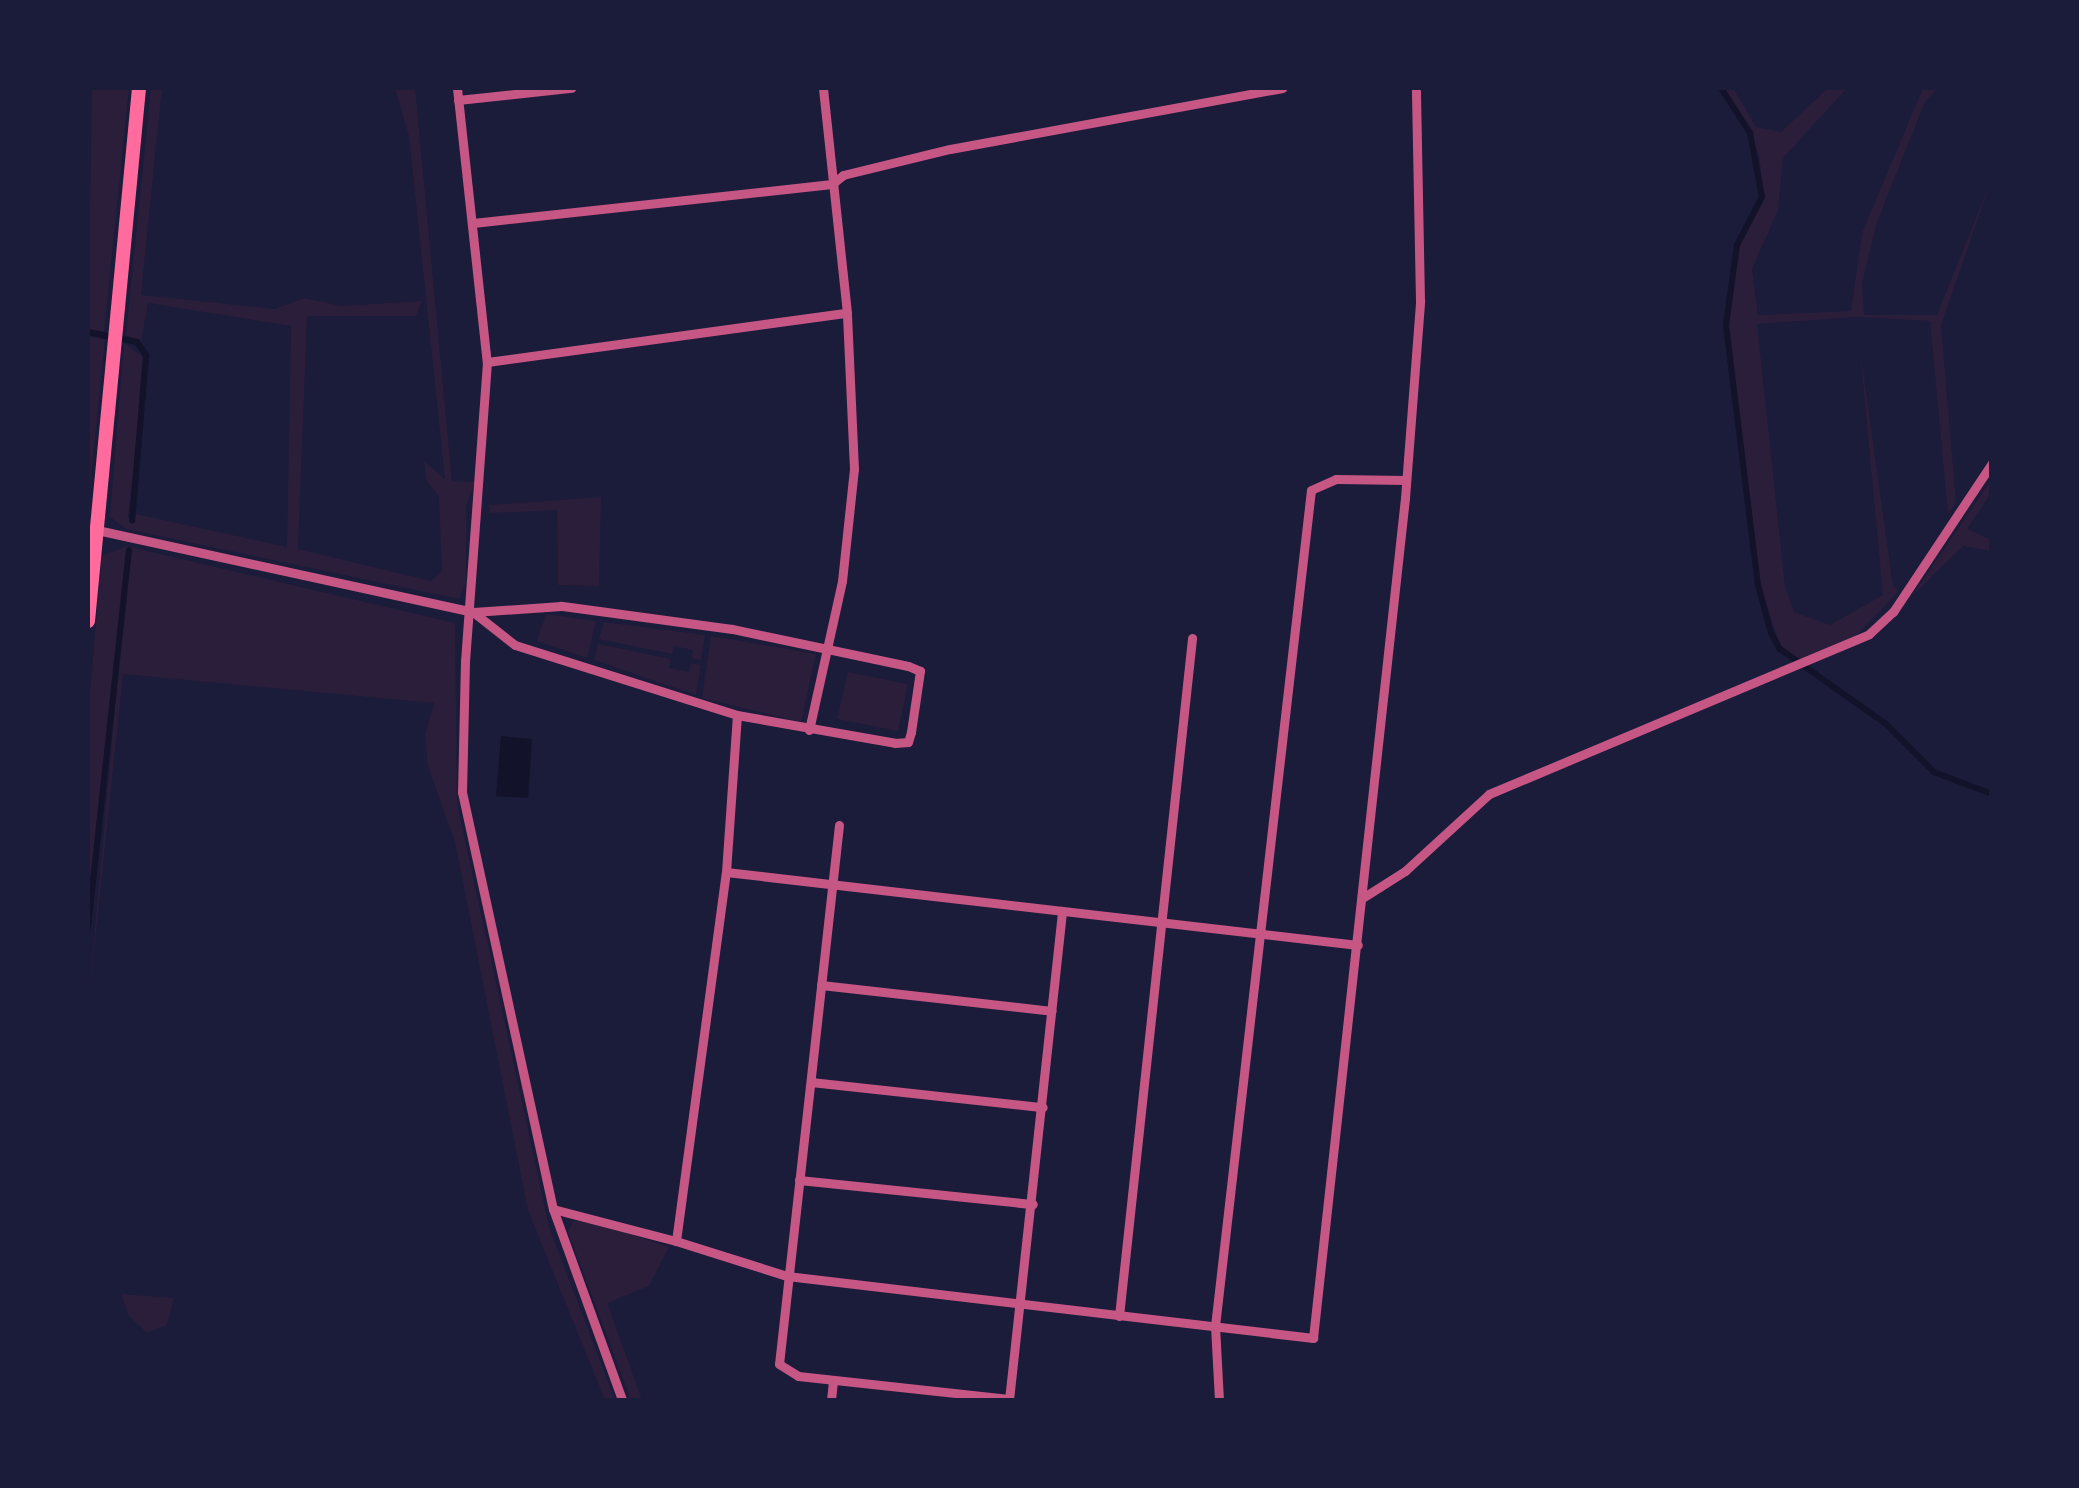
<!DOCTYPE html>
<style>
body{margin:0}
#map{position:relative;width:2079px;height:1488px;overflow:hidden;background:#1b1b3a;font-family:"IBM Plex Serif",serif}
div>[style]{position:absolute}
.green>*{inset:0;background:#2a1e3b}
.water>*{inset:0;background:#12122b}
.stream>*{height:6px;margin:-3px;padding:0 3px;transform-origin:3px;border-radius:3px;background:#12122b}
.minor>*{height:9px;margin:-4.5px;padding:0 4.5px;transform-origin:4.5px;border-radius:4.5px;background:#c65784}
.primary>*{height:14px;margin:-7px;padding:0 7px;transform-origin:7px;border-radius:7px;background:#ff6b9d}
span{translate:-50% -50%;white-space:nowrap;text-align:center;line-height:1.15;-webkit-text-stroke:10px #1b1b3a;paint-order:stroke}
.frame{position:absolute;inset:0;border:90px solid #1b1b3a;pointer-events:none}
</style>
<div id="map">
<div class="green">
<div style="clip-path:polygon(92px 88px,129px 88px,104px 332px,88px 329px)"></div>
<div style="clip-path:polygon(151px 88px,162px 88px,141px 295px,275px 309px,304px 298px,341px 306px,422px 301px,416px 316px,307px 316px,298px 549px,431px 581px,442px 571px,439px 496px,427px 482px,424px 461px,445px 479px,409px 136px,395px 88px,415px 88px,452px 481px,475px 482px,466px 506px,466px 582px,459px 599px,126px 529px,110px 517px,124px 343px,143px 357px,144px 371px,128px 518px,136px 514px,287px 547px,291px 326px,148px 303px,141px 341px,126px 335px)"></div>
<div style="clip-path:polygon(1723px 88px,1733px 88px,1756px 127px,1781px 132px,1828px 88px,1847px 88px,1783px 158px,1778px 210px,1752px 269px,1758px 315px,1851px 311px,1862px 233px,1923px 88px,1938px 88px,1925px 102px,1877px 222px,1862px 283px,1864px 315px,1937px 315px,1991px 181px,1941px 325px,1956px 502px,1948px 514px,1930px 321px,1856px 317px,1757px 324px,1785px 586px,1794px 612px,1830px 625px,1883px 595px,1860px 349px,1893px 586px,1899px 591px,1853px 639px,1804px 661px,1781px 648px,1760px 585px,1727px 325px,1738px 245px,1764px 198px,1759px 154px)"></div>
<div style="clip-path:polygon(88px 336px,105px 340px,88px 505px)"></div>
<div style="clip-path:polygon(1991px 480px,1991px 493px,1967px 529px,1991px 540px,1991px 551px,1963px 546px,1912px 596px)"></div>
<div style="clip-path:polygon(601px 497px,599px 586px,558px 585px,557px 510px,490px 513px,490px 505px)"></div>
<div style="clip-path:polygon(126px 546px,455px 623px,457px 803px,549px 1227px,615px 1400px,605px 1400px,528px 1210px,455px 842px,428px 766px,425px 735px,434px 703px,123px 674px,88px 1007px,129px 553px,88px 910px,88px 714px,102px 556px)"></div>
<div style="clip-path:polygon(546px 614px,596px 621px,587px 658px,537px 641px)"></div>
<div style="clip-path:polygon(604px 622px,705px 635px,701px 660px,692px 658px,693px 650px,674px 646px,672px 654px,599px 639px)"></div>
<div style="clip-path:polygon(711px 636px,816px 654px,801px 722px,702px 698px)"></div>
<div style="clip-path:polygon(598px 644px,671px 659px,669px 668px,689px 672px,691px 663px,701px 665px,696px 695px,594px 660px)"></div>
<div style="clip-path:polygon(848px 672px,908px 684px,898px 731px,837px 719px)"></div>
<div style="clip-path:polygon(588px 1220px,669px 1247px,649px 1286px,607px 1303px,642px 1400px,631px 1400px,568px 1232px,573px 1221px)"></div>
<div style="clip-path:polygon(121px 1294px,174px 1298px,167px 1325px,147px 1333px,129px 1316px)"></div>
</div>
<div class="water">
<div style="clip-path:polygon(501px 736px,532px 739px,528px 798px,496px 796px)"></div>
</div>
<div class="stream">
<div style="left:1721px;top:88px;width:54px;rotate:57.2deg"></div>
<div style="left:1750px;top:133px;width:65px;rotate:79.4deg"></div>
<div style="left:1762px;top:197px;width:54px;rotate:117.5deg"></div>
<div style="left:1737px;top:245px;width:81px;rotate:97.8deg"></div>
<div style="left:1726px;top:325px;width:262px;rotate:83deg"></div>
<div style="left:1758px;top:585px;width:50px;rotate:74.8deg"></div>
<div style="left:1771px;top:633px;width:18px;rotate:61deg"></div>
<div style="left:1780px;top:649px;width:130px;rotate:35.3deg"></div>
<div style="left:1886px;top:724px;width:68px;rotate:45deg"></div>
<div style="left:1934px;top:772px;width:62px;rotate:20.8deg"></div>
<div style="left:88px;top:332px;width:50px;rotate:11.5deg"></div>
<div style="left:137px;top:342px;width:16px;rotate:55deg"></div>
<div style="left:146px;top:355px;width:166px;rotate:94.8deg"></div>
<div style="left:88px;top:927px;width:379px;rotate:-83.8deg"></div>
</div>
<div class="minor">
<div style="left:457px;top:88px;width:276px;rotate:83.8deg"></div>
<div style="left:487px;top:362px;width:300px;rotate:94.2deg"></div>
<div style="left:465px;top:661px;width:131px;rotate:91.3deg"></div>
<div style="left:462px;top:792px;width:427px;rotate:77.7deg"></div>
<div style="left:553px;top:1209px;width:203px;rotate:70.1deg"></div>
<div style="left:458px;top:100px;width:114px;rotate:-6.1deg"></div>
<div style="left:473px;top:223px;width:361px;rotate:-6.2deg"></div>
<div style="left:832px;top:184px;width:14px;rotate:-39deg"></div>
<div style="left:843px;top:175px;width:110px;rotate:-13.7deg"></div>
<div style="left:950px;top:149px;width:338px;rotate:-10.4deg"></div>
<div style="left:487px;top:362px;width:363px;rotate:-7.8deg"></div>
<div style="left:97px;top:530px;width:385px;rotate:12.3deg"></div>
<div style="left:473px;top:612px;width:53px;rotate:38.2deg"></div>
<div style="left:515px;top:645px;width:233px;rotate:17.5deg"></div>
<div style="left:737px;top:715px;width:160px;rotate:10deg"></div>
<div style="left:895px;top:743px;width:13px;rotate:-4deg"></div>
<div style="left:908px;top:742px;width:10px;rotate:-73deg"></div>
<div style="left:911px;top:732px;width:62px;rotate:-81.6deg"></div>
<div style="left:920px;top:671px;width:13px;rotate:-157deg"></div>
<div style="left:908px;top:666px;width:180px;rotate:-168.1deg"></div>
<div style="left:732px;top:629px;width:173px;rotate:-172.3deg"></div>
<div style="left:561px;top:606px;width:88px;rotate:176.1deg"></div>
<div style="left:809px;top:730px;width:153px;rotate:-77.5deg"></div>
<div style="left:842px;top:581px;width:113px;rotate:-83.9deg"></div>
<div style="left:854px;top:469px;width:156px;rotate:-92.6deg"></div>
<div style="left:847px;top:313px;width:226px;rotate:-96.1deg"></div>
<div style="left:839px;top:825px;width:542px;rotate:96.35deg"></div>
<div style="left:779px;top:1364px;width:22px;rotate:32deg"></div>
<div style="left:798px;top:1376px;width:212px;rotate:6.2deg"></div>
<div style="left:726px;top:872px;width:636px;rotate:6.59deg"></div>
<div style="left:1364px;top:897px;width:49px;rotate:-32.4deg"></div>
<div style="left:1405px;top:871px;width:114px;rotate:-42.5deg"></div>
<div style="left:1489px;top:794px;width:412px;rotate:-22.8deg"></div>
<div style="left:1869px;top:634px;width:33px;rotate:-43deg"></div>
<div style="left:1893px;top:612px;width:179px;rotate:-56.4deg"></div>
<div style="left:821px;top:985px;width:232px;rotate:6.4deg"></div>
<div style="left:811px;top:1082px;width:233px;rotate:6.2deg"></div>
<div style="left:799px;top:1180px;width:235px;rotate:5.9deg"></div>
<div style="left:553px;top:1209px;width:127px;rotate:14.6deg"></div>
<div style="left:676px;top:1241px;width:372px;rotate:-82.3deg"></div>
<div style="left:726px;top:872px;width:157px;rotate:-86deg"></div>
<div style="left:676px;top:1241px;width:116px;rotate:17.5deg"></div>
<div style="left:787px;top:1276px;width:530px;rotate:6.72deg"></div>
<div style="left:1313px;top:1338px;width:845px;rotate:-83.75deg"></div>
<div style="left:1405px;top:498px;width:198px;rotate:-85.6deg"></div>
<div style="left:1420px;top:301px;width:213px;rotate:-91.1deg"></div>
<div style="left:1119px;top:1316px;width:682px;rotate:-83.85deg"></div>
<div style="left:831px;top:1400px;width:19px;rotate:-84deg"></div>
<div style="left:1009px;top:1400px;width:492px;rotate:-83.8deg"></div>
<div style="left:1219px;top:1400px;width:74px;rotate:-93.1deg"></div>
<div style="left:1215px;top:1326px;width:841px;rotate:-83.45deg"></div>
<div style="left:1311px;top:490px;width:27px;rotate:-24deg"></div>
<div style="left:1336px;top:479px;width:70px;rotate:0.8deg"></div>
</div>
<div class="primary">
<div style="left:88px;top:621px;width:535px;rotate:-84.53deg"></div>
</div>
<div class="frame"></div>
</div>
